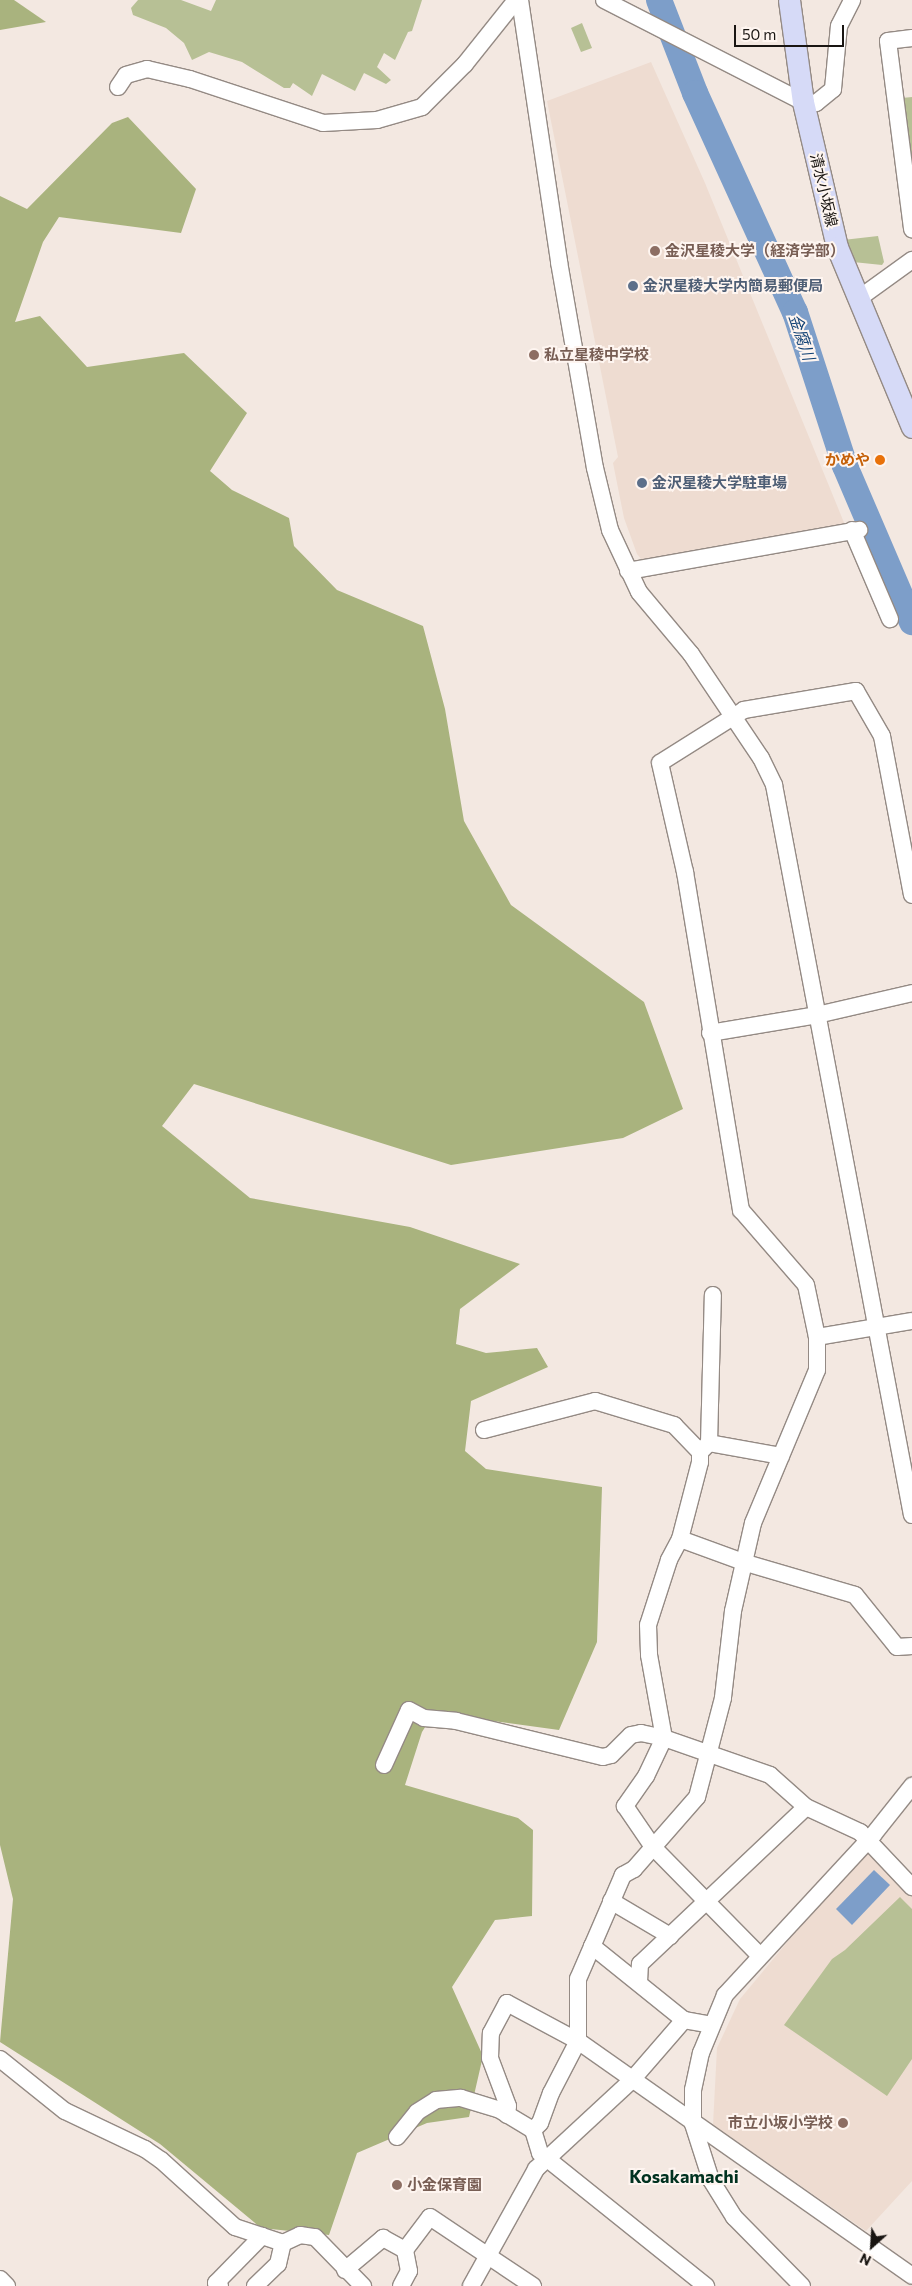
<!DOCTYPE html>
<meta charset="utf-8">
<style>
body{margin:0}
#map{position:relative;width:912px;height:2286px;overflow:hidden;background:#f3e8e1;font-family:Commissioner,"Noto Sans JP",sans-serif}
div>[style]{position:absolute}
.built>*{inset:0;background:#eedcd1}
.green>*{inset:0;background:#b7c095}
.forest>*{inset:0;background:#a9b37e}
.water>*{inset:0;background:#7d9ec9}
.river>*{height:26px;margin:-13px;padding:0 13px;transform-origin:13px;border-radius:13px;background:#7d9ec9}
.roads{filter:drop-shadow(1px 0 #948a84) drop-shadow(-1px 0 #948a84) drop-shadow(0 1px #948a84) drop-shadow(0 -1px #948a84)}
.minor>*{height:16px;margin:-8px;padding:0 8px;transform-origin:8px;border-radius:8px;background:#fff}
.major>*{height:21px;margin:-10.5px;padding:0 10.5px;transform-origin:10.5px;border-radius:10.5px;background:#d6daf7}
.dots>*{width:14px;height:14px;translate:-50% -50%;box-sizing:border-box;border:2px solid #fef5f0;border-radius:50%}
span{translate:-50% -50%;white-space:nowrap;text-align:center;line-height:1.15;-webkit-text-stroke:4px #fef5f0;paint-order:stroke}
.street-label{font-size:15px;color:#191512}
.education-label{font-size:15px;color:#785e54;font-weight:700}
.left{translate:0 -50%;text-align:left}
.right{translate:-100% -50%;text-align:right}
.service-label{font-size:15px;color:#4e5e75;font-weight:700}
.food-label{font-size:15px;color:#c56008;font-weight:700}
.water-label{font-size:16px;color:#104074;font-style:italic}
.quarter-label{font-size:18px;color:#013220;font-weight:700}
.north{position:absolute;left:847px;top:2221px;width:50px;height:50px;-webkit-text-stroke:4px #fef5f0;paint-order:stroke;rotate:206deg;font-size:14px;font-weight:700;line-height:20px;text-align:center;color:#191512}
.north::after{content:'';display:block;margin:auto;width:18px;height:22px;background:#191512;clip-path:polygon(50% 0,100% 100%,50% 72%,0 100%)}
.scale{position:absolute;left:734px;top:25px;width:110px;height:22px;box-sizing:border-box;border:2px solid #191512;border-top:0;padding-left:6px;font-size:15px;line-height:18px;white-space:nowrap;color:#191512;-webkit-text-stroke:4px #fef5f0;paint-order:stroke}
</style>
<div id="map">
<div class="built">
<div style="clip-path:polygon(651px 62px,705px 183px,845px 525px,642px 560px,637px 554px,624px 518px,613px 463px,618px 457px,547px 101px)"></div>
<div style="clip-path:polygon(869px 1853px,912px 1892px,912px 2181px,866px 2231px,713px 2125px,717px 2048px,740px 1999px,814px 1910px)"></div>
</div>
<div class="green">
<div style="clip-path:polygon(138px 0,181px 0,211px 11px,216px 0,422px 0,412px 31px,408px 32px,395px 60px,384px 53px,377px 67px,391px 80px,386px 84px,364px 73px,355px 91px,322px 74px,312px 96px,293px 83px,290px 88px,284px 88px,242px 62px,209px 52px,192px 60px,184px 43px,166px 28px,133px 15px,131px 8px)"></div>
<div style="clip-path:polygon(582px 23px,592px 48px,581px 52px,571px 28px)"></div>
<div style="clip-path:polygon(912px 97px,912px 179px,902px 98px)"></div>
<div style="clip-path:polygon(878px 236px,884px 262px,882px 265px,853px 262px,843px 240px)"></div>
<div style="clip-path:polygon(900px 1897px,912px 1909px,912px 2059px,887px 2096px,784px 2025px,832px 1959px,845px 1950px)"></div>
</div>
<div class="forest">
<div style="clip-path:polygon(0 0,14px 0,46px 22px,0 30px)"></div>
<div style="clip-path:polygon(128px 117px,196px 189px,181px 233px,59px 217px,43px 242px,15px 322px,40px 316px,87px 367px,184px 353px,247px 413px,210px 471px,232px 490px,289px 518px,294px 546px,337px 590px,423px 626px,445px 709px,464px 821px,511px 905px,644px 1002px,683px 1109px,623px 1138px,451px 1165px,194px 1084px,162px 1126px,250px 1198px,410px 1227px,520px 1264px,460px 1309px,456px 1344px,486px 1353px,537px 1348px,548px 1367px,471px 1401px,465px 1451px,486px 1469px,602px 1487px,597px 1642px,559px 1730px,434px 1713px,422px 1732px,405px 1785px,518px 1818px,533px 1830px,532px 1916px,495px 1920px,452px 1987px,483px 2056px,469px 2117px,427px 2123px,357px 2153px,329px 2235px,261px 2228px,160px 2144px,0 2042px,13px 1899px,0 1845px,0 196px,27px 209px,112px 123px)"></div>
</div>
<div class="water">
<div style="clip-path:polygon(874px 1870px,890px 1885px,852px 1925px,836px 1909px)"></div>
</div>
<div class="river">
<div style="left:659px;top:0;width:100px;rotate:68.8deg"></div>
<div style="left:695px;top:93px;width:241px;rotate:65.5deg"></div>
<div style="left:795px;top:312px;width:162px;rotate:72deg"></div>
<div style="left:845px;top:466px;width:170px;rotate:66.8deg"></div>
</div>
<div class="roads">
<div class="minor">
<div style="left:520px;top:0;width:265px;rotate:81.5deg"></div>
<div style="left:559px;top:262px;width:209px;rotate:80.1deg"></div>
<div style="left:595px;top:468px;width:64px;rotate:76.4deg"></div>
<div style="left:610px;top:530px;width:68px;rotate:64.9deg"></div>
<div style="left:639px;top:592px;width:81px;rotate:50deg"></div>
<div style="left:691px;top:654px;width:125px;rotate:56.1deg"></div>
<div style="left:761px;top:758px;width:30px;rotate:64deg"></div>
<div style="left:774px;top:785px;width:743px;rotate:79.3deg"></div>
<div style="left:604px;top:0;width:224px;rotate:27.1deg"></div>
<div style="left:803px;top:102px;width:13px;rotate:4deg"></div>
<div style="left:816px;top:103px;width:22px;rotate:-39deg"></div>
<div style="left:833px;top:89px;width:63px;rotate:-84.6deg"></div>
<div style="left:839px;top:26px;width:29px;rotate:-63deg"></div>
<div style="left:912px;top:38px;width:24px;rotate:173deg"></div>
<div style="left:888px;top:41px;width:190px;rotate:82.7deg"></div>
<div style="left:118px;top:87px;width:14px;rotate:-56deg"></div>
<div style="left:126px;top:75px;width:22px;rotate:-16deg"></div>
<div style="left:147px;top:69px;width:44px;rotate:13.1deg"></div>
<div style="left:190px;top:79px;width:140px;rotate:18.3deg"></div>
<div style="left:323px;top:123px;width:54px;rotate:-3.2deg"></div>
<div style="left:377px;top:120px;width:47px;rotate:-16.1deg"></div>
<div style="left:422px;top:107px;width:61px;rotate:-45deg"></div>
<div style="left:465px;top:64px;width:82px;rotate:-51.4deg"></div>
<div style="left:858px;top:299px;width:67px;rotate:-35.8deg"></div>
<div style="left:852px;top:530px;width:97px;rotate:66.9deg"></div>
<div style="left:628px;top:571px;width:235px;rotate:-10.1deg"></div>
<div style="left:912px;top:895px;width:162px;rotate:-100.7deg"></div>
<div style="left:882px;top:736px;width:52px;rotate:-120deg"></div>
<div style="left:856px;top:691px;width:114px;rotate:170.4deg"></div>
<div style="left:744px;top:710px;width:99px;rotate:147.8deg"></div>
<div style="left:660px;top:763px;width:112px;rotate:77.1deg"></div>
<div style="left:685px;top:872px;width:343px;rotate:80.6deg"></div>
<div style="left:741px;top:1210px;width:99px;rotate:49.1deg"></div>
<div style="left:806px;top:1285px;width:53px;rotate:78.1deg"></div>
<div style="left:817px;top:1337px;width:33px;rotate:90deg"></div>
<div style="left:817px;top:1370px;width:166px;rotate:112.7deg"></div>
<div style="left:753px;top:1523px;width:90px;rotate:102.8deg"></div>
<div style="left:733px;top:1611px;width:88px;rotate:96.6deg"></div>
<div style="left:723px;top:1698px;width:102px;rotate:104.7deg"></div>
<div style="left:697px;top:1797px;width:96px;rotate:131.2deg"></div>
<div style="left:634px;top:1869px;width:13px;rotate:151deg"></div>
<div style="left:623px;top:1875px;width:113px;rotate:113.4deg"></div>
<div style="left:578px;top:1979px;width:62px;rotate:90deg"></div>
<div style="left:578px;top:2041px;width:408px;rotate:35.1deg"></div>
<div style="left:710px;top:1033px;width:109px;rotate:-9.5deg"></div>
<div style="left:817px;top:1015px;width:98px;rotate:-13deg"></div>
<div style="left:817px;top:1337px;width:96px;rotate:-9.6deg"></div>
<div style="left:484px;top:1430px;width:115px;rotate:-14.6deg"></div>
<div style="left:595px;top:1401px;width:83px;rotate:16.9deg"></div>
<div style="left:674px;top:1425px;width:37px;rotate:46deg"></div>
<div style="left:709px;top:1443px;width:148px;rotate:-88.5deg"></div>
<div style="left:680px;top:1539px;width:80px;rotate:-75.4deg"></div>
<div style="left:700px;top:1462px;width:10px;rotate:-90deg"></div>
<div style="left:700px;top:1452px;width:13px;rotate:-45deg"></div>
<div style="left:709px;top:1443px;width:73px;rotate:10.2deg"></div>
<div style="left:912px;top:1646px;width:15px;rotate:176deg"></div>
<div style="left:897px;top:1647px;width:67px;rotate:-128.9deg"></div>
<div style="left:855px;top:1595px;width:114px;rotate:-163.6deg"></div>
<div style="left:746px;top:1563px;width:70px;rotate:-160deg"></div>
<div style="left:680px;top:1539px;width:24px;rotate:118deg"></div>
<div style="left:669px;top:1560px;width:68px;rotate:107.9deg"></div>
<div style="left:648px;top:1625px;width:30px;rotate:88deg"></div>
<div style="left:649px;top:1655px;width:84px;rotate:79.8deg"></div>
<div style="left:664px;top:1738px;width:112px;rotate:19.2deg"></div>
<div style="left:770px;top:1775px;width:48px;rotate:41.6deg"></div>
<div style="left:806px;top:1807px;width:60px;rotate:24.8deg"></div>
<div style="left:860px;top:1832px;width:76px;rotate:46.6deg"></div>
<div style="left:384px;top:1765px;width:60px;rotate:-65.6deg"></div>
<div style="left:409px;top:1710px;width:17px;rotate:28deg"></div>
<div style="left:424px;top:1718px;width:32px;rotate:5deg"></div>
<div style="left:456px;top:1721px;width:151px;rotate:13.8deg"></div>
<div style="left:603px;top:1757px;width:8px;rotate:-14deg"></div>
<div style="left:611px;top:1755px;width:28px;rotate:-45deg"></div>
<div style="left:631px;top:1735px;width:10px;rotate:-11deg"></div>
<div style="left:641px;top:1733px;width:24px;rotate:12deg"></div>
<div style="left:664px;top:1738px;width:42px;rotate:115.3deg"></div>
<div style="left:646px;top:1776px;width:37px;rotate:125deg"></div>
<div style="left:625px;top:1806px;width:50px;rotate:55.7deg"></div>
<div style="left:653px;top:1847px;width:151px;rotate:45.5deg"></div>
<div style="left:611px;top:1901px;width:69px;rotate:30.7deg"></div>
<div style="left:592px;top:1946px;width:118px;rotate:38.8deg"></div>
<div style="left:639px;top:1982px;width:18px;rotate:-87deg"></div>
<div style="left:640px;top:1964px;width:228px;rotate:-43.4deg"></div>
<div style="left:0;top:2059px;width:83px;rotate:38.7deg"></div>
<div style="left:65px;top:2111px;width:89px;rotate:25.4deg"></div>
<div style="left:145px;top:2149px;width:19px;rotate:35deg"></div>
<div style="left:161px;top:2160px;width:100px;rotate:42.2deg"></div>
<div style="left:235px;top:2227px;width:51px;rotate:18.4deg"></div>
<div style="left:283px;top:2243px;width:19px;rotate:-25deg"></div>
<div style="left:300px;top:2235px;width:15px;rotate:8deg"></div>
<div style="left:315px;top:2237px;width:69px;rotate:45.6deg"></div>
<div style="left:507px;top:2115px;width:9px;rotate:-84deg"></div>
<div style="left:508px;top:2106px;width:51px;rotate:-110.6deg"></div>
<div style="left:490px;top:2058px;width:25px;rotate:-88deg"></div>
<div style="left:491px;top:2033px;width:34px;rotate:-62deg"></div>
<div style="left:507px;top:2003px;width:81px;rotate:28.2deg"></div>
<div style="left:578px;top:2041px;width:59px;rotate:117.4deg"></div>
<div style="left:551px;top:2093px;width:32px;rotate:110deg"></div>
<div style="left:540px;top:2123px;width:10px;rotate:135deg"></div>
<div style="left:397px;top:2137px;width:32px;rotate:-51deg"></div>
<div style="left:417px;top:2112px;width:22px;rotate:-32deg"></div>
<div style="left:436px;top:2100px;width:25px;rotate:-5deg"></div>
<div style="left:461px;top:2098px;width:39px;rotate:17deg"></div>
<div style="left:498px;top:2109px;width:41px;rotate:31deg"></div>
<div style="left:533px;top:2130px;width:24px;rotate:73deg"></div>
<div style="left:540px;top:2153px;width:213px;rotate:38.7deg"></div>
<div style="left:345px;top:2270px;width:50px;rotate:-40.1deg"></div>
<div style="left:383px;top:2238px;width:25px;rotate:29deg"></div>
<div style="left:0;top:2279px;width:10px;rotate:45deg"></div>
<div style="left:220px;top:2286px;width:5px;rotate:-143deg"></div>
<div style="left:216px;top:2283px;width:66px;rotate:-45.6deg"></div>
<div style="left:255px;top:2286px;width:32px;rotate:-44deg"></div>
<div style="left:278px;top:2264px;width:22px;rotate:-77deg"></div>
<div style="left:401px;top:2286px;width:17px;rotate:-62deg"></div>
<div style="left:409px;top:2271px;width:21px;rotate:-101deg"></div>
<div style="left:405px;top:2250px;width:41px;rotate:-52.9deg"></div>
<div style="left:430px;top:2217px;width:124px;rotate:33.8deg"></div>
<div style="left:471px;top:2286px;width:134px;rotate:-60.9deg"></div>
<div style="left:536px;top:2169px;width:129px;rotate:-42.8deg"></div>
<div style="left:631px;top:2081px;width:81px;rotate:-49deg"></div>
<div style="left:684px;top:2020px;width:28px;rotate:10deg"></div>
<div style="left:802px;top:2286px;width:97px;rotate:-134.6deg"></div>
<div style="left:734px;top:2217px;width:44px;rotate:-121.9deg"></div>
<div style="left:711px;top:2180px;width:59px;rotate:-107.8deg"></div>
<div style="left:693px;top:2124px;width:34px;rotate:-90deg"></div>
<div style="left:693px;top:2090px;width:38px;rotate:-78deg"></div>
<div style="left:701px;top:2053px;width:63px;rotate:-67.5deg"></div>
<div style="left:725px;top:1995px;width:218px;rotate:-47.2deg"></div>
<div style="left:873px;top:1835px;width:63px;rotate:-51.5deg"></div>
</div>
<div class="major">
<div style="left:789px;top:0;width:103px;rotate:82.2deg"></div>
<div style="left:803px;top:102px;width:149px;rotate:76.8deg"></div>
<div style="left:837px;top:247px;width:195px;rotate:67.4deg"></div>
</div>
</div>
<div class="dots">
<div style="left:655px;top:251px;background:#8d6e63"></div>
<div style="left:633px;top:286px;background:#5c6f8a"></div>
<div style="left:534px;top:355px;background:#8d6e63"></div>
<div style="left:880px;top:460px;background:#e8710a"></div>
<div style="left:642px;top:483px;background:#5c6f8a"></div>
<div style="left:843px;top:2123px;background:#8d6e63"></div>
<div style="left:397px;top:2185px;background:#8d6e63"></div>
</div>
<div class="street-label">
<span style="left:824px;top:190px;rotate:77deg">清水小坂線</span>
</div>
<div class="education-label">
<span class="left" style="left:665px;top:251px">金沢星稜大学（経済学部）</span>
<span class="left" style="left:544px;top:355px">私立星稜中学校</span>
<span class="right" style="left:833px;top:2123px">市立小坂小学校</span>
<span class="left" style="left:407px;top:2185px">小金保育園</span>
</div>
<div class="service-label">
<span class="left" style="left:643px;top:286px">金沢星稜大学内簡易郵便局</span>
<span class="left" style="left:652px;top:483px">金沢星稜大学駐車場</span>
</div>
<div class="food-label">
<span class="right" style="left:870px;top:460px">かめや</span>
</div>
<div class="water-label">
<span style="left:802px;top:337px;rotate:71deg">金腐川</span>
</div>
<div class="quarter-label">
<span style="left:684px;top:2176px">Kosakamachi</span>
</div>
<div class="north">N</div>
<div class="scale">50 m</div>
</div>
